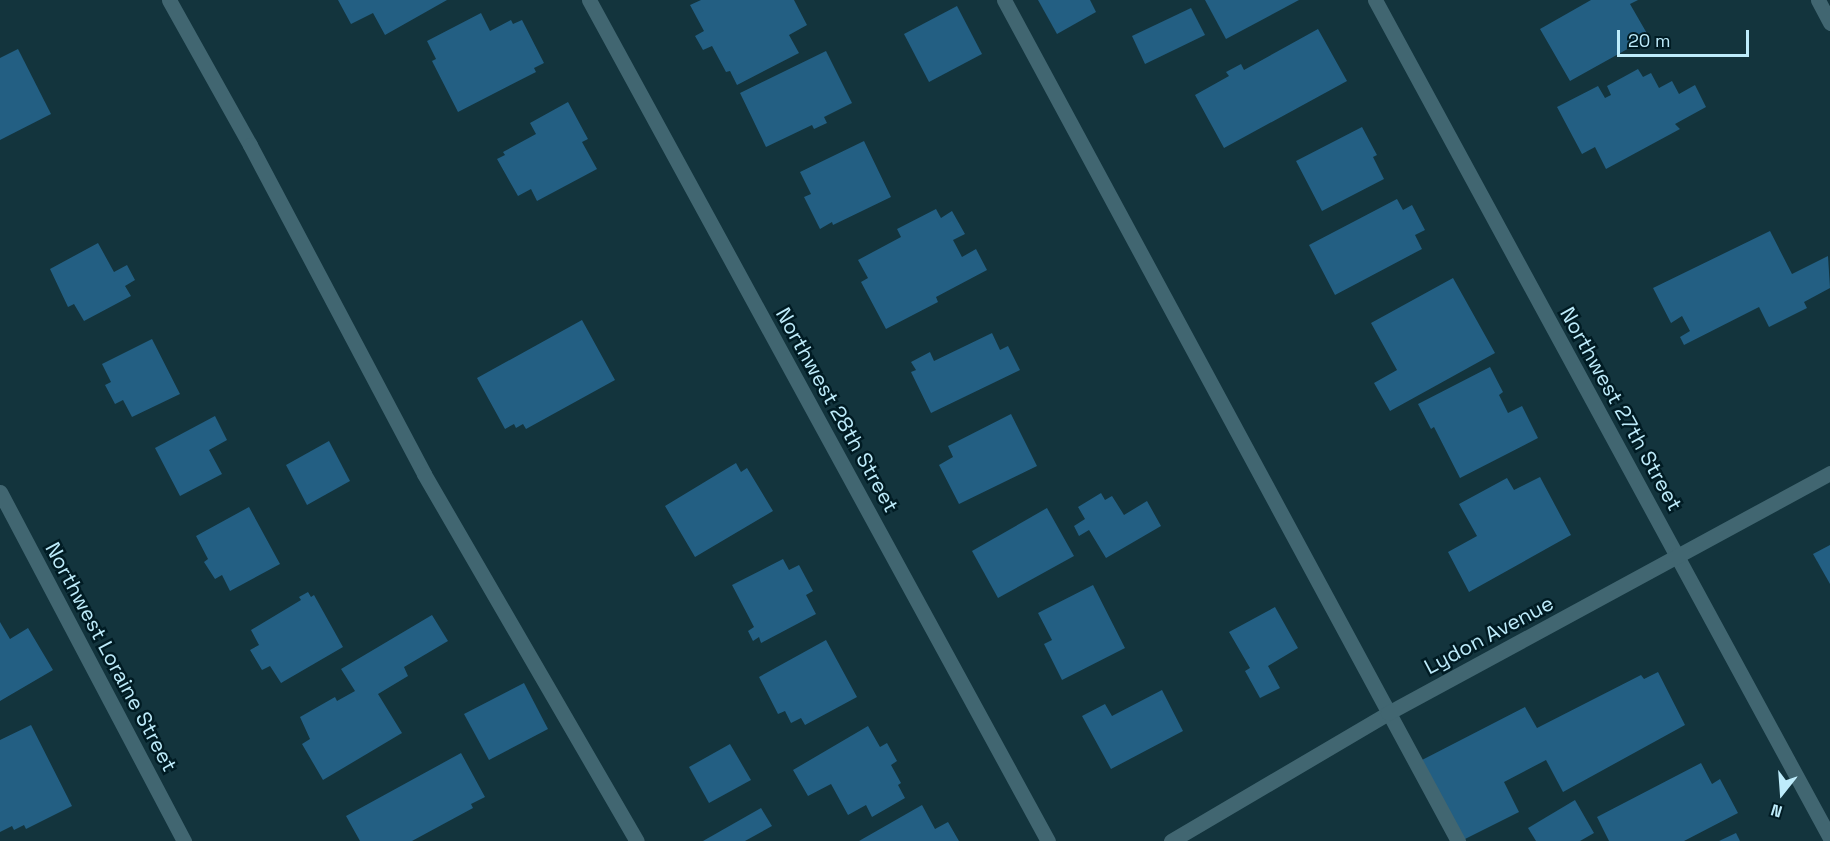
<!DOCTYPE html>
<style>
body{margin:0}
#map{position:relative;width:1830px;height:841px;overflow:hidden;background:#13343d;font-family:"Space Grotesk",sans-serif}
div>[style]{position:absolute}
.building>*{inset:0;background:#235f83}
.lane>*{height:15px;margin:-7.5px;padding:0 7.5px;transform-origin:7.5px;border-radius:7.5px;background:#416671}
.street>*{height:15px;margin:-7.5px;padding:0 7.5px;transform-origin:7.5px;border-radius:7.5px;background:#416671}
span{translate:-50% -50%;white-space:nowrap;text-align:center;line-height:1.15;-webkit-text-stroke:5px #001b23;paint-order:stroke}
.street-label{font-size:21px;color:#beecfb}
.north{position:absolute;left:1752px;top:763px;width:60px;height:60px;-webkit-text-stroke:4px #001b23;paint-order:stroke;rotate:197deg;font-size:16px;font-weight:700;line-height:24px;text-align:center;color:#beecfb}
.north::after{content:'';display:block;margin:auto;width:21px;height:27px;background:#beecfb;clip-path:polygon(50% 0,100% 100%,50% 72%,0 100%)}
.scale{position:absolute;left:1617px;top:30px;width:132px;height:27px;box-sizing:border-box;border:3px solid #beecfb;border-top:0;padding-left:8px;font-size:18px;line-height:21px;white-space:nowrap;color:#beecfb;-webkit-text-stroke:4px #001b23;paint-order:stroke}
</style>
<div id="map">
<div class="building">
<div style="clip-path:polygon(338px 0,447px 0,385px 35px,373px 13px,351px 24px)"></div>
<div style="clip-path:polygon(701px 0,794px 0,807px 25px,789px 35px,799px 53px,737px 85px,730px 71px,726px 72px,712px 46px,703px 50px,695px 36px,704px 31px,690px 5px)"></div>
<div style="clip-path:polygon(1038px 0,1090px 0,1096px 12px,1057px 34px)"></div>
<div style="clip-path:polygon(1205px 0,1299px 0,1226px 39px)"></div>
<div style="clip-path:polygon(1591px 0,1638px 0,1630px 4px,1649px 37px,1570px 81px,1540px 29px)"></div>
<div style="clip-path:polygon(957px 6px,982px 54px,929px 82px,904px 34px)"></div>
<div style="clip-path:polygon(1191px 8px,1205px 35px,1145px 64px,1132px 36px)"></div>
<div style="clip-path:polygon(481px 13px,490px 31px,511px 20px,513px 24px,522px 20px,544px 63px,534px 68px,536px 72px,458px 112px,432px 61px,436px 59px,427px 41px)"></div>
<div style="clip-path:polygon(1318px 29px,1347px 81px,1224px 148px,1195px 95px,1229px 76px,1226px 72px,1241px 64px,1244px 70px)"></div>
<div style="clip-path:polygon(18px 49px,51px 114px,0 140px,0 58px)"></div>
<div style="clip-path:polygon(826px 51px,852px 103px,824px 117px,827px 123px,814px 129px,812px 125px,766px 147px,740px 93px)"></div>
<div style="clip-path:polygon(1638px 69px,1643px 77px,1651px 73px,1659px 88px,1672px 81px,1679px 94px,1695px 85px,1706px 107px,1675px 124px,1680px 129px,1606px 169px,1595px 147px,1582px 154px,1557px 107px,1598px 86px,1605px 98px,1611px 95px,1607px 86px)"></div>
<div style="clip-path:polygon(568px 102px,588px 139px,582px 142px,597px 169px,537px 201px,531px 189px,518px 196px,497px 159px,505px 155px,503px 152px,536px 134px,530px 123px)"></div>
<div style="clip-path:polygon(1362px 127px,1377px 155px,1373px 157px,1384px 179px,1322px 211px,1296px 161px)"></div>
<div style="clip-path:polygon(864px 141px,891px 197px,833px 225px,832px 222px,820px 229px,804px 197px,811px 194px,800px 172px)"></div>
<div style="clip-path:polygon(1397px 199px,1403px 210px,1412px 205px,1425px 230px,1415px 235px,1422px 249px,1335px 295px,1309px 245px)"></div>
<div style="clip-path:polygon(936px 209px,941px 218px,952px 211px,965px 234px,953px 240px,962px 257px,976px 249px,987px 270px,936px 297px,938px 302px,886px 329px,861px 282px,868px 278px,858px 260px,901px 237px,897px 229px)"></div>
<div style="clip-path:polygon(1770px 231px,1792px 274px,1828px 256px,1830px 288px,1804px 302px,1807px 308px,1769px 327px,1759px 307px,1684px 345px,1680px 337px,1690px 331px,1682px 316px,1671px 323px,1653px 288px)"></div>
<div style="clip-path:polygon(98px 243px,114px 272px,127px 265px,135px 280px,125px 286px,131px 296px,84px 321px,74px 304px,68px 307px,50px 269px)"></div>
<div style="clip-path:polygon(1453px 278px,1495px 353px,1390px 411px,1374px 383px,1397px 370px,1371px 323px)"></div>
<div style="clip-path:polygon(582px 320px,615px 380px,526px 429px,523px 424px,516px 428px,514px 424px,505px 429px,477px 378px)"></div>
<div style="clip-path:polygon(992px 333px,1000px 350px,1008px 346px,1020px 370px,931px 413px,911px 372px,916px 370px,911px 362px,930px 352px,934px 361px)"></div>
<div style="clip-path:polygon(152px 339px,180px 394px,132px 417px,123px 400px,115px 404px,105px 385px,111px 382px,102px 364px)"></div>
<div style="clip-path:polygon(1490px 367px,1503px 392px,1499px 395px,1508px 413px,1522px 406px,1538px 438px,1460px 478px,1434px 427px,1431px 429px,1418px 404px)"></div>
<div style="clip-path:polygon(1011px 414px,1037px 466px,959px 504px,939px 465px,953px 457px,948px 446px)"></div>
<div style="clip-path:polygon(215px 416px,227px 440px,209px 450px,222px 474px,180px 496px,155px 448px)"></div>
<div style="clip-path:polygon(329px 441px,350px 481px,307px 505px,286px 465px)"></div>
<div style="clip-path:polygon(736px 463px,741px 472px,747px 468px,773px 511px,695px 557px,665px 506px)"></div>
<div style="clip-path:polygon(1540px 477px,1571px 535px,1469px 592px,1448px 552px,1477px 536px,1459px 504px,1507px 478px,1514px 490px)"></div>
<div style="clip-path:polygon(1101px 493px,1105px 500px,1112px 496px,1124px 515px,1147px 501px,1161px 526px,1106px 558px,1089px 530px,1079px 536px,1074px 526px,1085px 519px,1078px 507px)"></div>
<div style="clip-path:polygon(249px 507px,280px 564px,230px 591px,222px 575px,215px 579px,204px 562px,208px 559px,196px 536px)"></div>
<div style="clip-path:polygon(1047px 508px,1074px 556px,998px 598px,972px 551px)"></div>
<div style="clip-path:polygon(1830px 545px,1830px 584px,1813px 554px)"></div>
<div style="clip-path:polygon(783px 559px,789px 570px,799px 565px,813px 591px,806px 595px,816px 614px,761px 643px,759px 637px,753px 641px,748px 631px,754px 627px,732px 585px)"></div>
<div style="clip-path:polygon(1093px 585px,1125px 648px,1062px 680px,1044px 644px,1052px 640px,1038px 613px)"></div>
<div style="clip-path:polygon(308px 592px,311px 597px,314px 595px,343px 647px,281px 683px,270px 666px,262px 670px,250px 650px,259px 645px,251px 630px,301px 600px,299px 597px)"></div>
<div style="clip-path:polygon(1275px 607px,1298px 648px,1268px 666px,1280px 688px,1260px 698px,1245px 671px,1250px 668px,1229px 632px)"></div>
<div style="clip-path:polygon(432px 615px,448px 641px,404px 667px,408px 676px,378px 694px,402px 733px,323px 780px,302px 744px,310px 739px,300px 717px,335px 697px,337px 701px,355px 691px,341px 669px)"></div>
<div style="clip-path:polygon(0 622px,10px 639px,28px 628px,53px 670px,0 701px)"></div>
<div style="clip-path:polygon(826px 640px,857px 697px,805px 725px,801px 718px,791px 723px,785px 711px,778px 714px,759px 677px)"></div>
<div style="clip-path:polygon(1658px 672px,1685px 725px,1563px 792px,1546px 760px,1504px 782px,1519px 812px,1463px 840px,1422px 760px,1525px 707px,1537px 728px,1641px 675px,1644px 679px)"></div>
<div style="clip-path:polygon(524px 683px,548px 729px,489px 760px,464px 714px)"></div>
<div style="clip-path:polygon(1162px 690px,1183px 731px,1111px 769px,1082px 716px,1105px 704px,1112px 716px)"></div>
<div style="clip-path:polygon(31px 725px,72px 806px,26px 829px,24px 825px,14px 830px,12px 826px,0 832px,0 740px)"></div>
<div style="clip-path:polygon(868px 726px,880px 747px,887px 743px,897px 761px,891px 765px,901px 783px,898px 785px,905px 798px,872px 817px,866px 805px,848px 815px,831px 784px,808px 796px,793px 770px)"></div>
<div style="clip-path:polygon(730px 744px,751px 780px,709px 803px,689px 767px)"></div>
<div style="clip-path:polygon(461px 753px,485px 797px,471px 804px,473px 808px,412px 841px,360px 841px,346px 816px)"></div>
<div style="clip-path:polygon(1701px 763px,1712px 784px,1720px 779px,1738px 813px,1684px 841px,1609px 841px,1597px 817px)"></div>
<div style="clip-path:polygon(1575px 800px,1594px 833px,1580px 841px,1536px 841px,1528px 828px)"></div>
<div style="clip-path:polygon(922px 805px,935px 829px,948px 822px,959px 841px,859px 841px)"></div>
<div style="clip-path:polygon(761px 808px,772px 826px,745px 841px,703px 841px)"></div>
<div style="clip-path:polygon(1736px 833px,1740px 841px,1719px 841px)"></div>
</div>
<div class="lane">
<div style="left:169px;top:0;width:166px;rotate:60.8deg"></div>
<div style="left:250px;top:145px;width:372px;rotate:62.1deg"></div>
<div style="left:424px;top:474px;width:424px;rotate:59.9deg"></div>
<div style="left:1004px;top:0;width:956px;rotate:61.64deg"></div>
<div style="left:1818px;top:0;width:26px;rotate:62deg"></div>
</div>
<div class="street">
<div style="left:589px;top:0;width:958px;rotate:61.38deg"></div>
<div style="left:1375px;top:0;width:954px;rotate:61.5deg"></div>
<div style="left:0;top:492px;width:395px;rotate:62.2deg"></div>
<div style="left:1171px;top:841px;width:252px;rotate:-30.5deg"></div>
<div style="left:1388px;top:713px;width:503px;rotate:-28.5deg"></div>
</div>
<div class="street-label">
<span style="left:1621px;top:409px;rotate:61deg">Northwest 27th Street</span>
<span style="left:837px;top:410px;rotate:61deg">Northwest 28th Street</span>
<span style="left:1489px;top:635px;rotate:-28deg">Lydon Avenue</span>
<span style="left:111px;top:657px;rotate:62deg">Northwest Loraine Street</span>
</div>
<div class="north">N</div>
<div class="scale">20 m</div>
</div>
